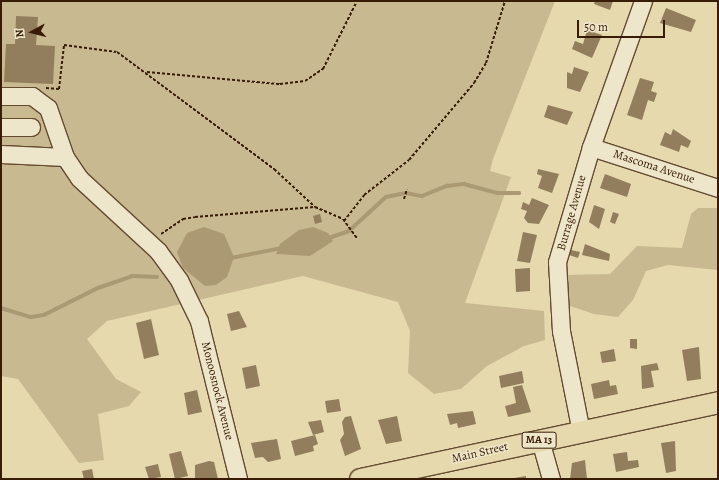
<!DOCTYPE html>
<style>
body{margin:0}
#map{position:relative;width:719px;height:480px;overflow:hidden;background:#e5d9ad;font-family:Alegreya,serif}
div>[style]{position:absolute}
.green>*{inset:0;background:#c8b991}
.water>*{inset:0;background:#ab9974}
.stream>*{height:3.5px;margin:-1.75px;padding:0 1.75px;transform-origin:1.75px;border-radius:1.75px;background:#ab9974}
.building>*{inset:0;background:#927e5d}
.path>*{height:2px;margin-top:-1px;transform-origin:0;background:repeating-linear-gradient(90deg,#391c06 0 3px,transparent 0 5px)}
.roads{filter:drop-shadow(1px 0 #644b30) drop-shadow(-1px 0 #644b30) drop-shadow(0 1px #644b30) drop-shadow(0 -1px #644b30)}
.minor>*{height:17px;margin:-8.5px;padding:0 8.5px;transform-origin:8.5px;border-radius:8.5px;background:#eee6ca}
.major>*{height:21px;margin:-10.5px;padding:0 10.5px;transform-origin:10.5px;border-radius:10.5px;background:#e5d9ad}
span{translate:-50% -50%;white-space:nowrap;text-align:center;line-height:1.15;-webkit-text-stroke:3px #eee6ca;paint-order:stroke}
.shield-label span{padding:1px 3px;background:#eee6ca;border:1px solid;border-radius:3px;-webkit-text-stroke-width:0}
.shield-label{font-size:11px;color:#391c06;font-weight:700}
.street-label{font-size:12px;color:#391c06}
.frame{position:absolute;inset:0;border:2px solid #391c06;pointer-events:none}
.north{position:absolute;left:12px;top:12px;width:40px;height:40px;-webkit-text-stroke:3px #eee6ca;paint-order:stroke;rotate:263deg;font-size:11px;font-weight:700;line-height:16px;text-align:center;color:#391c06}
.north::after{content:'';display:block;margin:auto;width:14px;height:18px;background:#391c06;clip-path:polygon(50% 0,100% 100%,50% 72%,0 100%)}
.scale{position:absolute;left:577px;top:20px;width:88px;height:18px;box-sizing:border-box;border:2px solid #391c06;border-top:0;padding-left:5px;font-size:12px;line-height:14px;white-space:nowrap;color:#391c06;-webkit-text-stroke:3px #eee6ca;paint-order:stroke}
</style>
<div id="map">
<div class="green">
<div style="clip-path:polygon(1px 1px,555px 1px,493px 159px,490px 171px,511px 177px,465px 303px,544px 311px,545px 340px,524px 346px,487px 366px,461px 389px,434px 394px,408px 373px,410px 331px,398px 302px,303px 276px,107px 321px,87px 339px,116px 379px,141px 392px,129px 406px,98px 414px,104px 460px,79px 463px,18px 379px,1px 376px)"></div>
<div style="clip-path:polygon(698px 208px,718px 208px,718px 270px,668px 265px,646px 271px,633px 300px,618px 317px,594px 314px,570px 306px,564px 275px,610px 274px,637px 246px,682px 248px,691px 214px)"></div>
</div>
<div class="water">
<div style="clip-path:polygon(204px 227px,224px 234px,234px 257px,227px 277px,216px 285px,205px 286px,183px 268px,177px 252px,187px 233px)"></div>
<div style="clip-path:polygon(313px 227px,328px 233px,333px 241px,310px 256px,276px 254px,280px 244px,299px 230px)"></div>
</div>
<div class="stream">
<div style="left:329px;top:238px;width:21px;rotate:-19deg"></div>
<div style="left:349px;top:231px;width:50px;rotate:-42.6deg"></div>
<div style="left:386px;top:197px;width:20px;rotate:-11deg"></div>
<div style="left:406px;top:193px;width:16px;rotate:11deg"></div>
<div style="left:422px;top:196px;width:27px;rotate:-22deg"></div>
<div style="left:447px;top:186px;width:17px;rotate:-7deg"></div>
<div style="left:464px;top:184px;width:35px;rotate:15deg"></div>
<div style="left:498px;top:193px;width:21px"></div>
<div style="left:231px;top:258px;width:52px;rotate:-11.1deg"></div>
<div style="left:1px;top:308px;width:31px;rotate:17deg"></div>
<div style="left:31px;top:317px;width:13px;rotate:-9deg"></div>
<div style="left:44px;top:315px;width:60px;rotate:-26.6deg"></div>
<div style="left:98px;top:288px;width:36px;rotate:-19deg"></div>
<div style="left:132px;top:276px;width:25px;rotate:2deg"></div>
</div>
<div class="building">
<div style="clip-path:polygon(595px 1px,613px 1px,610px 10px,594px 4px)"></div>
<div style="clip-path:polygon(666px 8px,696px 20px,691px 32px,660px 23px)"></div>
<div style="clip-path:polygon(16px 16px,38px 17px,36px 45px,55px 46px,53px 84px,4px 82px,6px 44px,15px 44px)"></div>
<div style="clip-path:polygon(587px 30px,602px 35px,592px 58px,572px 49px,575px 41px,583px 44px)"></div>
<div style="clip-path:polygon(574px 67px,589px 72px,580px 92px,567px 88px,567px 72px,572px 74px)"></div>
<div style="clip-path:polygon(640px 78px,654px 82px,651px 91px,657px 93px,654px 102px,648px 100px,642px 120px,627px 115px)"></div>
<div style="clip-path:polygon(548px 105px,573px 112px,567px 125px,544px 117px)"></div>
<div style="clip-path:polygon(673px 129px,691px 141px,688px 148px,681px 145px,679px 152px,660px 145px,665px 132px,671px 135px)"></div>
<div style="clip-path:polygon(538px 169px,559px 174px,552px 193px,538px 188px,542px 176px,537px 174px)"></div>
<div style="clip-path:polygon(605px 174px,631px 184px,627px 197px,600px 188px)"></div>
<div style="clip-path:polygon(532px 198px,549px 205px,539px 224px,528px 223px,524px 218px,527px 211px,521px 209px,523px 202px,529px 205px)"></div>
<div style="clip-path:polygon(594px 205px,605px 209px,599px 229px,589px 222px)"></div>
<div style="clip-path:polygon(613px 212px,619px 214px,615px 224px,610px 222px)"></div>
<div style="clip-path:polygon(320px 214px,322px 222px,315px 224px,313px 216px)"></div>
<div style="clip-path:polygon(523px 232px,537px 235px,530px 263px,517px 261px)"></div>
<div style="clip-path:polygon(585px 244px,610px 254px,609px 261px,582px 255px)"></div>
<div style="clip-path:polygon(571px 250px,580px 252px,578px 258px,569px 255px)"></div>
<div style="clip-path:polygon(530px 268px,530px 291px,516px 292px,515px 269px)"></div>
<div style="clip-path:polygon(239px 311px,247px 327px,231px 331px,227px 314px)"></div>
<div style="clip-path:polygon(151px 319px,159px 355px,144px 359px,136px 323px)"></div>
<div style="clip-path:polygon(630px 339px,637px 339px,637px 349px,630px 348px)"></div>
<div style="clip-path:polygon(699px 347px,701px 379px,687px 381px,682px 350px)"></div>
<div style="clip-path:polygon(614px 349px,616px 361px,602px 363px,600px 352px)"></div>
<div style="clip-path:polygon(657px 363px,659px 370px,651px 371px,654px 387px,642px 389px,641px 366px)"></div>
<div style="clip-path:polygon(256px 365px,260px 386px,246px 389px,242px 368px)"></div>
<div style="clip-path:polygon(522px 371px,524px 383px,501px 388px,499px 376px)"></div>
<div style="clip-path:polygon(609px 380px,610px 386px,616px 385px,618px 394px,594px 399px,591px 384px)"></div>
<div style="clip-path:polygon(522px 385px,531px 412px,508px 417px,505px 406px,516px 403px,513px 387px)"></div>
<div style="clip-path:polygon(197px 390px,202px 412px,188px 415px,184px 393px)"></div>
<div style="clip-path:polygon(339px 399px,341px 411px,327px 413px,325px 401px)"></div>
<div style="clip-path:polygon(473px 411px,476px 424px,458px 428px,457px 423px,450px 425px,447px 414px)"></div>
<div style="clip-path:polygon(351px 416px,361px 449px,345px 456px,340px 440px,344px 434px,342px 422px,345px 417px)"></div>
<div style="clip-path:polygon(397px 416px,402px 441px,386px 444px,378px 420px)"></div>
<div style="clip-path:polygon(321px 420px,324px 432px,313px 435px,308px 422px)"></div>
<div style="clip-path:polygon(315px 435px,318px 444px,313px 446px,314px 451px,295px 456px,291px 441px)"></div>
<div style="clip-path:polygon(277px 439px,281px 459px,268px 462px,263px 457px,255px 458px,251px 443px)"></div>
<div style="clip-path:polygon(675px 441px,676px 471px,666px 473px,661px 443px)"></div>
<div style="clip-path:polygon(181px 451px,188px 476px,175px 479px,169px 454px)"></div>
<div style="clip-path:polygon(627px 452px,628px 461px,638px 460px,639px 467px,616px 472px,613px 454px)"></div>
<div style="clip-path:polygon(585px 460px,587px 479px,570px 479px,572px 463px)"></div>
<div style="clip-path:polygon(209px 461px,214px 462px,218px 479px,195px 479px,195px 465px)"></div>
<div style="clip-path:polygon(158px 464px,161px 477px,149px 479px,145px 467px)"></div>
<div style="clip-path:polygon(92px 469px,94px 479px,84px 479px,82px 471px)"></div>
<div style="clip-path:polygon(526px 476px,526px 479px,514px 479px,514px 478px)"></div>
</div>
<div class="path">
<div style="left:147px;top:72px;width:134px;rotate:5.2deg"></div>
<div style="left:280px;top:84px;width:25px;rotate:-7deg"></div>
<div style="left:305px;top:81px;width:22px;rotate:-34deg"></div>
<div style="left:323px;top:69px;width:76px;rotate:-63.4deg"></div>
<div style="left:46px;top:88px;width:13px;rotate:4deg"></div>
<div style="left:59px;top:89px;width:44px;rotate:-83.5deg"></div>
<div style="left:64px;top:45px;width:53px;rotate:7.5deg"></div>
<div style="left:117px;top:52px;width:196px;rotate:36.7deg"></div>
<div style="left:274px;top:169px;width:56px;rotate:42.8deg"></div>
<div style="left:315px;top:207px;width:30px;rotate:23deg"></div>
<div style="left:343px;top:219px;width:24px;rotate:54deg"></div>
<div style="left:404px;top:199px;width:10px;rotate:-73deg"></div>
<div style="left:344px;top:221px;width:33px;rotate:-52deg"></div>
<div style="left:364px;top:195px;width:57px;rotate:-37.9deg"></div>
<div style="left:409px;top:160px;width:101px;rotate:-49.8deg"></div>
<div style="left:474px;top:83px;width:23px;rotate:-59deg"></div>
<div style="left:486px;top:63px;width:65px;rotate:-73deg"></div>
<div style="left:161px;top:234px;width:27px;rotate:-34deg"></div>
<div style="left:183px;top:219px;width:12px;rotate:-9deg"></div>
<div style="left:195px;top:217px;width:120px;rotate:-4.8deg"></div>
</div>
<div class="roads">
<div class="minor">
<div style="left:1px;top:96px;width:31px"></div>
<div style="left:32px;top:96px;width:20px;rotate:37deg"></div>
<div style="left:48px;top:108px;width:52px;rotate:70.9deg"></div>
<div style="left:65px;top:157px;width:25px;rotate:56deg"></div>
<div style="left:79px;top:178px;width:108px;rotate:42.7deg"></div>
<div style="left:158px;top:251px;width:36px;rotate:54deg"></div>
<div style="left:179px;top:280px;width:46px;rotate:64deg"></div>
<div style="left:199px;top:321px;width:163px;rotate:76.1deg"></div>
<div style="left:1px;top:127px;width:30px"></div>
<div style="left:591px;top:147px;width:133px;rotate:17.9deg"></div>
<div style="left:1px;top:154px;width:64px;rotate:2.7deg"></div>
<div style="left:581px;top:432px;width:103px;rotate:-101.2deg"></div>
<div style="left:561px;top:331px;width:69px;rotate:-93.3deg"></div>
<div style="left:557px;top:262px;width:120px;rotate:-73.5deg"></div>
<div style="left:591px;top:147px;width:155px;rotate:-70.4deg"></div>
<div style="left:540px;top:440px;width:41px;rotate:74.2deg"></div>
</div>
<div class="major">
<div style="left:360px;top:479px;width:366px;rotate:-12.1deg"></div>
</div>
</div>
<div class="shield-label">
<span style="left:539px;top:440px">MA 13</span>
</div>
<div class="street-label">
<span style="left:654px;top:167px;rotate:18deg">Mascoma Avenue</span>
<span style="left:572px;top:213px;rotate:-74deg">Burrage Avenue</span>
<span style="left:217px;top:391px;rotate:76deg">Monoosnock Avenue</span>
<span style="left:480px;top:453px;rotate:-13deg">Main Street</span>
</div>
<div class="frame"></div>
<div class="north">N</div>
<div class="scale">50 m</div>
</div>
